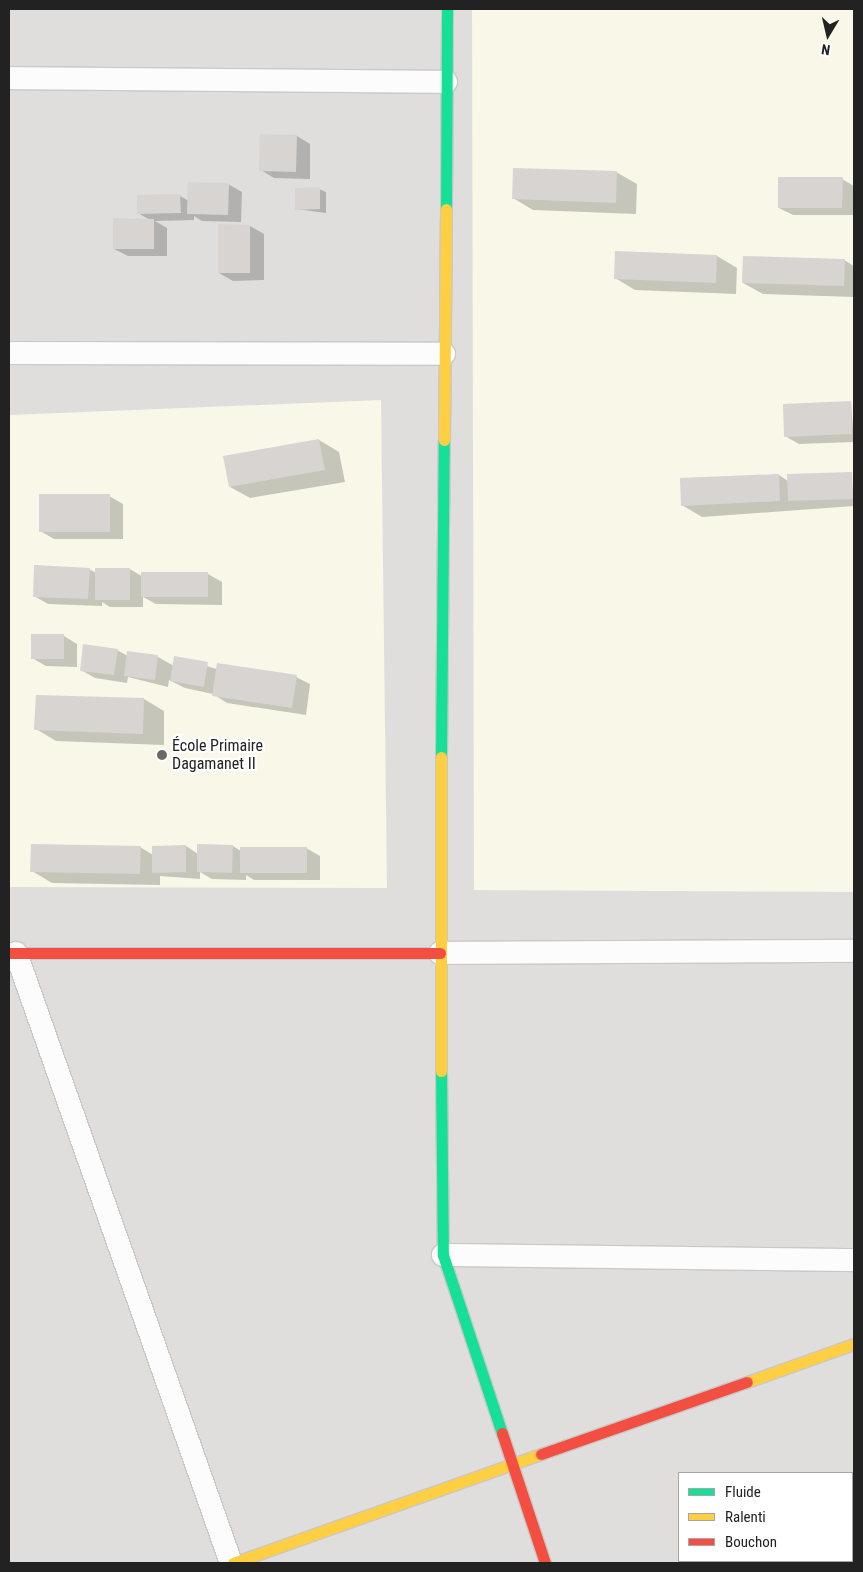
<!DOCTYPE html>
<meta charset="utf-8">
<style>
body{margin:0}
#map{position:relative;width:863px;height:1572px;overflow:hidden;background:#f0eeeb;font-family:"Roboto Condensed",sans-serif}
div>[style]{position:absolute}
.residential>*{inset:0;background:#dfdedc}
.education>*{inset:0;background:#f8f7e8}
.shadow>*{inset:0;background:#0003}
.building>*{inset:0;background:#d7d4d2}
.roads{filter:drop-shadow(1px 0 #c9c8c7) drop-shadow(-1px 0 #c9c8c7) drop-shadow(0 1px #c9c8c7) drop-shadow(0 -1px #c9c8c7)}
.street>*{height:22px;margin:-11px;padding:0 11px;transform-origin:11px;border-radius:11px;background:#fdfcfc}
.fast>*{height:11px;margin:-5.5px;padding:0 5.5px;transform-origin:5.5px;border-radius:5.5px;background:#16e098}
.slow>*{height:11px;margin:-5.5px;padding:0 5.5px;transform-origin:5.5px;border-radius:5.5px;background:#ffcf43}
.jam>*{height:11px;margin:-5.5px;padding:0 5.5px;transform-origin:5.5px;border-radius:5.5px;background:#f24e42}
.dots>*{width:14px;height:14px;translate:-50% -50%;box-sizing:border-box;border:2px solid #fff;border-radius:50%}
span{translate:-50% -50%;white-space:nowrap;text-align:center;line-height:1.15;-webkit-text-stroke:4.5px #fff;paint-order:stroke}
.poi-label{font-size:16px;color:#222}
.left{translate:0 -50%;text-align:left}
.frame{position:absolute;inset:0;border:10px solid #222;pointer-events:none}
.legend{position:absolute;left:678px;top:1472px;width:175px;height:90px;box-sizing:border-box;background:#fff;border:1px solid #a7a7a7;margin:0;padding:6px 9px;list-style:none;font-size:15px;color:#222}
.legend li{display:flex;align-items:center;gap:10px;height:25px}
.legend b{width:25px;border:1px solid #a7a7a7}
.north{position:absolute;left:803px;top:10px;width:50px;height:50px;-webkit-text-stroke:4px #fff;paint-order:stroke;rotate:189deg;font-size:14px;font-weight:700;line-height:20px;text-align:center;color:#222}
.north::after{content:'';display:block;margin:auto;width:18px;height:22px;background:#222;clip-path:polygon(50% 0,100% 100%,50% 72%,0 100%)}
</style>
<div id="map">
<div class="residential">
<div style="clip-path:polygon(evenodd,9px 9px,854px 9px,854px 1563px,9px 1563px,9px 9px,679px 1473px,852px 1473px,852px 1561px,679px 1561px,679px 1473px)"></div>
</div>
<div class="education">
<div style="clip-path:polygon(472px 9px,854px 9px,854px 892px,474px 890px)"></div>
<div style="clip-path:polygon(381px 400px,387px 888px,10px 887px,10px 415px)"></div>
</div>
<div class="shadow">
<div style="clip-path:polygon(297px 136px,310px 144px,310px 179px,274px 178px,261px 170px)"></div>
<div style="clip-path:polygon(616px 172px,637px 184px,636px 214px,533px 210px,513px 198px)"></div>
<div style="clip-path:polygon(842px 179px,854px 186px,854px 215px,793px 215px,779px 208px)"></div>
<div style="clip-path:polygon(228px 184px,242px 192px,241px 222px,202px 221px,194px 216px,194px 220px,155px 221px,167px 228px,167px 256px,128px 256px,114px 249px,150px 220px,138px 213px,180px 196px,189px 201px)"></div>
<div style="clip-path:polygon(319px 189px,326px 192px,326px 213px,296px 209px)"></div>
<div style="clip-path:polygon(250px 226px,264px 234px,264px 280px,233px 281px,219px 273px)"></div>
<div style="clip-path:polygon(717px 256px,737px 268px,736px 294px,635px 290px,615px 278px)"></div>
<div style="clip-path:polygon(844px 260px,854px 266px,854px 297px,763px 294px,743px 283px)"></div>
<div style="clip-path:polygon(851px 402px,854px 442px,799px 444px,785px 436px)"></div>
<div style="clip-path:polygon(319px 440px,339px 452px,345px 482px,250px 498px,230px 487px)"></div>
<div style="clip-path:polygon(851px 473px,854px 506px,702px 517px,682px 505px,779px 475px,788px 481px)"></div>
<div style="clip-path:polygon(109px 496px,123px 504px,123px 539px,54px 539px,40px 531px)"></div>
<div style="clip-path:polygon(89px 569px,96px 573px,130px 569px,143px 577px,208px 574px,222px 582px,222px 605px,156px 604px,143px 597px,143px 607px,110px 607px,102px 602px,102px 606px,48px 604px,34px 596px)"></div>
<div style="clip-path:polygon(64px 636px,77px 644px,77px 667px,46px 666px,32px 658px)"></div>
<div style="clip-path:polygon(117px 650px,128px 656px,128px 652px,158px 657px,174px 666px,175px 657px,217px 669px,296px 677px,310px 684px,306px 715px,227px 703px,213px 694px,185px 688px,169px 680px,168px 687px,128px 677px,127px 683px,95px 678px,81px 670px)"></div>
<div style="clip-path:polygon(37px 696px,144px 699px,164px 711px,164px 745px,56px 741px,36px 729px)"></div>
<div style="clip-path:polygon(186px 846px,198px 854px,233px 846px,241px 851px,306px 848px,320px 856px,320px 880px,254px 880px,246px 875px,246px 880px,212px 879px,200px 872px,200px 879px,160px 876px,160px 885px,52px 883px,32px 871px,140px 847px,153px 855px)"></div>
</div>
<div class="building">
<div style="clip-path:polygon(260px 134px,297px 135px,296px 172px,259px 171px)"></div>
<div style="clip-path:polygon(513px 168px,617px 171px,616px 203px,512px 199px)"></div>
<div style="clip-path:polygon(778px 177px,843px 177px,842px 208px,778px 208px)"></div>
<div style="clip-path:polygon(188px 182px,229px 183px,228px 215px,187px 214px)"></div>
<div style="clip-path:polygon(320px 187px,320px 209px,295px 210px,295px 188px)"></div>
<div style="clip-path:polygon(180px 194px,181px 213px,137px 214px,137px 195px)"></div>
<div style="clip-path:polygon(113px 218px,154px 219px,154px 249px,113px 249px)"></div>
<div style="clip-path:polygon(218px 224px,250px 225px,250px 273px,218px 273px)"></div>
<div style="clip-path:polygon(615px 251px,717px 255px,716px 283px,614px 279px)"></div>
<div style="clip-path:polygon(743px 256px,845px 259px,844px 286px,742px 283px)"></div>
<div style="clip-path:polygon(851px 401px,852px 434px,784px 437px,783px 404px)"></div>
<div style="clip-path:polygon(319px 439px,325px 470px,229px 487px,223px 456px)"></div>
<div style="clip-path:polygon(852px 472px,853px 499px,788px 501px,787px 474px)"></div>
<div style="clip-path:polygon(779px 474px,780px 501px,681px 506px,680px 478px)"></div>
<div style="clip-path:polygon(39px 494px,110px 494px,110px 532px,39px 532px)"></div>
<div style="clip-path:polygon(34px 565px,90px 568px,88px 599px,33px 597px)"></div>
<div style="clip-path:polygon(95px 568px,130px 568px,130px 600px,95px 600px)"></div>
<div style="clip-path:polygon(141px 572px,208px 572px,208px 597px,141px 597px)"></div>
<div style="clip-path:polygon(31px 634px,64px 634px,64px 659px,31px 659px)"></div>
<div style="clip-path:polygon(83px 644px,118px 649px,114px 675px,80px 671px)"></div>
<div style="clip-path:polygon(127px 651px,158px 655px,155px 680px,124px 676px)"></div>
<div style="clip-path:polygon(174px 656px,208px 662px,204px 687px,170px 681px)"></div>
<div style="clip-path:polygon(217px 663px,297px 675px,292px 708px,212px 696px)"></div>
<div style="clip-path:polygon(36px 695px,144px 698px,143px 734px,34px 730px)"></div>
<div style="clip-path:polygon(31px 844px,141px 846px,140px 874px,30px 872px)"></div>
<div style="clip-path:polygon(197px 844px,233px 845px,232px 873px,197px 872px)"></div>
<div style="clip-path:polygon(186px 845px,186px 872px,152px 873px,152px 846px)"></div>
<div style="clip-path:polygon(240px 847px,307px 847px,307px 873px,240px 873px)"></div>
</div>
<div class="roads">
<div class="street">
<div style="left:9px;top:78px;width:437px;rotate:0.5deg"></div>
<div style="left:9px;top:353px;width:435px;rotate:0.1deg"></div>
<div style="left:16px;top:953px;width:647px;rotate:70.58deg"></div>
<div style="left:440px;top:953px;width:414px;rotate:-0.3deg"></div>
<div style="left:443px;top:1255px;width:411px;rotate:0.7deg"></div>
</div>
<div class="fast">
<div style="left:446px;top:209px;width:200px;rotate:-89.7deg"></div>
<div style="left:441px;top:757px;width:317px;rotate:-89.5deg"></div>
<div style="left:441px;top:1071px;width:184px;rotate:89.4deg"></div>
<div style="left:443px;top:1255px;width:188px;rotate:71.7deg"></div>
</div>
<div class="slow">
<div style="left:444px;top:440px;width:231px;rotate:-89.5deg"></div>
<div style="left:441px;top:1071px;width:314px;rotate:-90deg"></div>
<div style="left:747px;top:1382px;width:114px;rotate:-19.6deg"></div>
<div style="left:233px;top:1563px;width:327px;rotate:-19.5deg"></div>
</div>
<div class="jam">
<div style="left:9px;top:953px;width:431px"></div>
<div style="left:502px;top:1433px;width:137px;rotate:71.7deg"></div>
<div style="left:541px;top:1454px;width:218px;rotate:-19.3deg"></div>
</div>
</div>
<div class="dots">
<div style="left:162px;top:755px;background:#6a6968"></div>
</div>
<div class="poi-label">
<span class="left" style="left:172px;top:755px">École Primaire<br>Dagamanet II</span>
</div>
<div class="frame"></div>
<ul class="legend">
<li><b style="height:6px;background:#16e098"></b>Fluide</li>
<li><b style="height:6px;background:#ffcf43"></b>Ralenti</li>
<li><b style="height:6px;background:#f24e42"></b>Bouchon</li>
</ul>
<div class="north">N</div>
</div>
